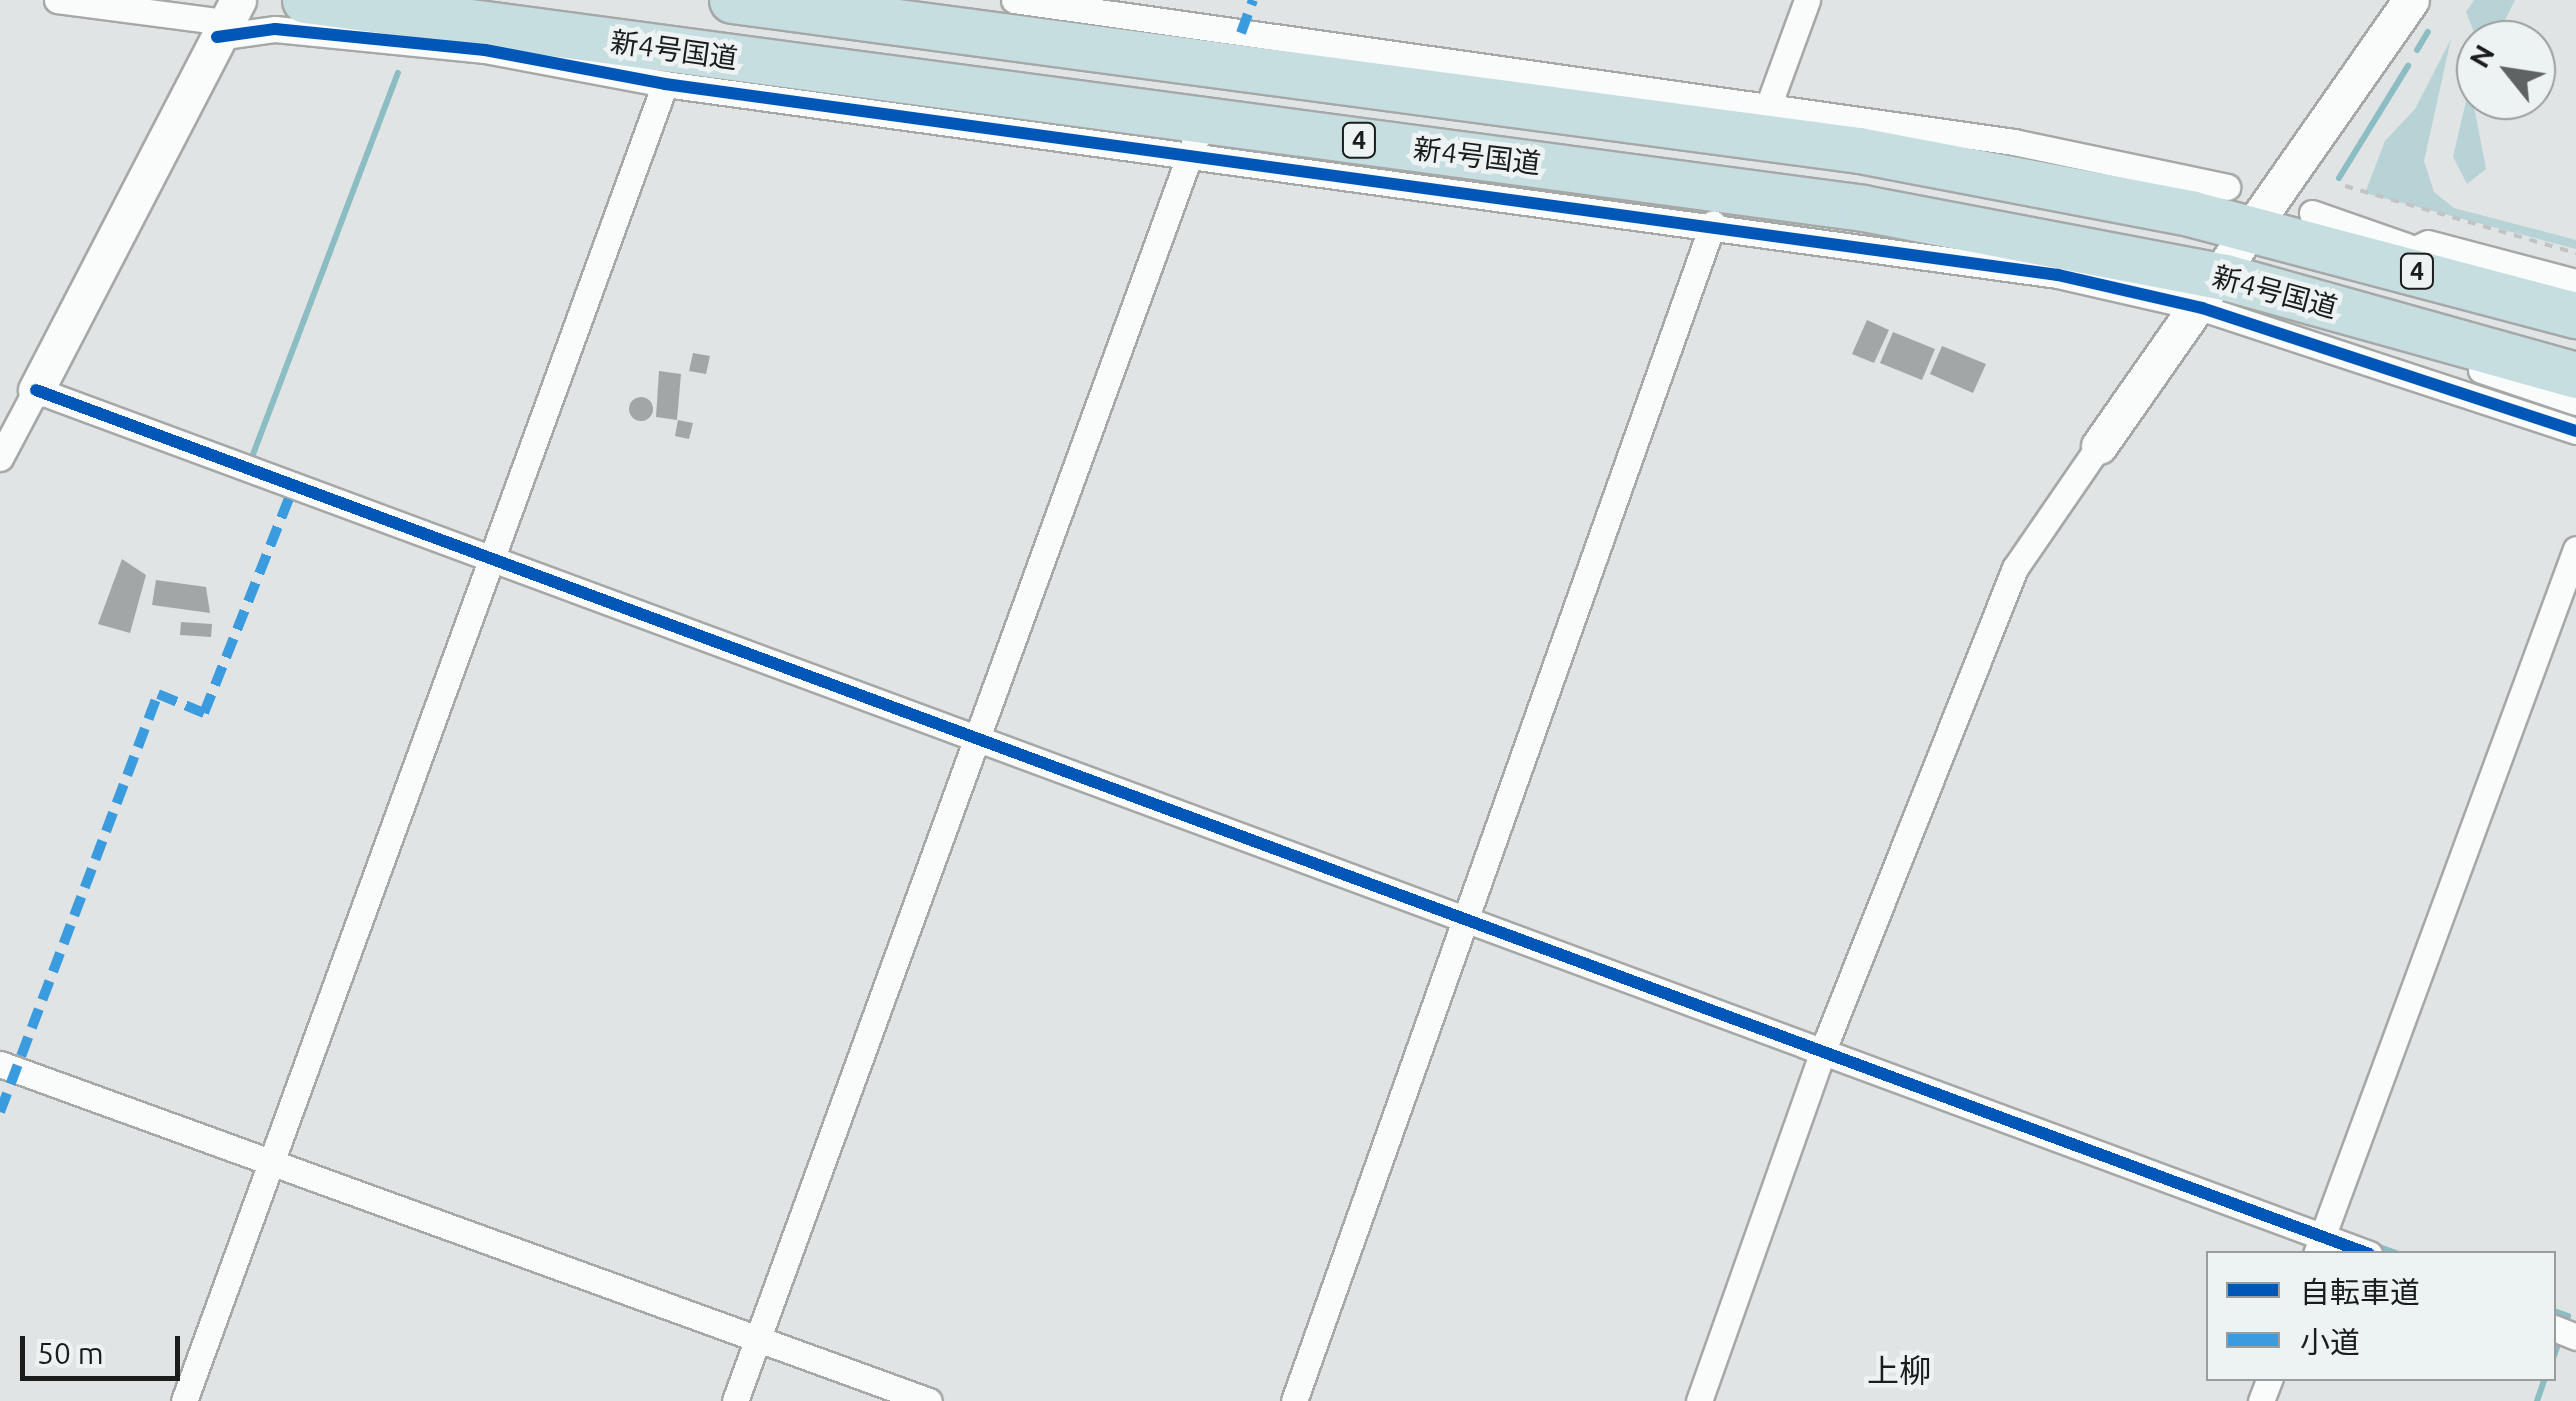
<!DOCTYPE html>
<meta charset="utf-8">
<style>
body{margin:0}
#map{position:relative;width:2576px;height:1401px;overflow:hidden;background:#e1e4e4;font-family:Ubuntu,"Noto Sans JP",sans-serif}
div>[style]{position:absolute}
.green>*{inset:0;background:#b8d3d6}
.stream>*{height:6px;margin:-3px;padding:0 3px;transform-origin:3px;border-radius:3px;background:#8bbdc3}
.building>*{inset:0;background:#a3a6a6}
.round{border-radius:50%}
.path>*{height:4px;margin-top:-2px;transform-origin:0;background:repeating-linear-gradient(90deg,#c2c3c3 0 8px,transparent 0 16px)}
.roads{filter:drop-shadow(2px 0 #a6a8a8) drop-shadow(-2px 0 #a6a8a8) drop-shadow(0 2px #a6a8a8) drop-shadow(0 -2px #a6a8a8)}
.street>*{height:25px;margin:-12.5px;padding:0 12.5px;transform-origin:12.5px;border-radius:12.5px;background:#fafbfb}
.secondary>*{height:35px;margin:-17.5px;padding:0 17.5px;transform-origin:17.5px;border-radius:17.5px;background:#fafbfb}
.highway>*{height:45px;margin:-22.5px;padding:0 22.5px;transform-origin:22.5px;border-radius:22.5px;background:#c7dee1}
.quiet>*{height:10px;margin-top:-5px;transform-origin:0;background:repeating-linear-gradient(90deg,#3b9bdf 0 20px,transparent 0 30px)}
.cycleway>*{height:12px;margin:-6px;padding:0 6px;transform-origin:6px;border-radius:6px;background:#0057b8}
span{translate:-50% -50%;white-space:nowrap;text-align:center;line-height:1.15;-webkit-text-stroke:9px #edf2f3;paint-order:stroke}
.shield-label span{padding:2px 8px;background:#edf2f3;border:2px solid;border-radius:8px;-webkit-text-stroke-width:0}
.shield-label{font-size:25px;color:#1b1d1d;font-weight:700}
.street-label{font-size:28px;color:#1b1d1d}
.quarter-label{font-size:32px;color:#1b1d1d}
.legend{position:absolute;left:2206px;top:1251px;width:350px;height:130px;box-sizing:border-box;background:#edf2f3;border:2px solid #999d9d;margin:0;padding:12px 18px;list-style:none;font-size:30px;color:#1b1d1d}
.legend li{display:flex;align-items:center;gap:20px;height:50px}
.legend b{width:50px;border:2px solid #999d9d}
.north{position:absolute;left:2456px;top:20px;width:100px;height:100px;box-sizing:border-box;background:#edf2f3;border:2px solid #999d9d;border-radius:50%;rotate:300deg;font-size:28px;font-weight:700;line-height:40px;text-align:center;color:#1b1d1d}
.north::after{content:'';display:block;margin:auto;width:35px;height:45px;background:#606363;clip-path:polygon(50% 0,100% 100%,50% 72%,0 100%)}
.scale{position:absolute;left:20px;top:1336px;width:160px;height:45px;box-sizing:border-box;border:5px solid #1b1d1d;border-top:0;padding-left:12px;font-size:30px;line-height:35px;white-space:nowrap;color:#1b1d1d;-webkit-text-stroke:8px #edf2f3;paint-order:stroke}
</style>
<div id="map">
<div class="green">
<div style="clip-path:polygon(2474px 0,2515px 0,2495px 40px,2477px 40px,2466px 12px)"></div>
<div style="clip-path:polygon(2451px 39px,2424px 161px,2434px 192px,2454px 208px,2576px 240px,2576px 249px,2365px 193px,2385px 141px,2415px 109px)"></div>
<div style="clip-path:polygon(2476px 58px,2472px 96px,2486px 169px,2467px 184px,2453px 157px)"></div>
</div>
<div class="stream">
<div style="left:2417px;top:50px;width:21px;rotate:-59deg"></div>
<div style="left:2339px;top:178px;width:132px;rotate:-58.4deg"></div>
<div style="left:259px;top:460px;width:8px;rotate:-157deg"></div>
<div style="left:252px;top:457px;width:411px;rotate:-69.2deg"></div>
<div style="left:2371px;top:1244px;width:29px;rotate:20deg"></div>
<div style="left:2554px;top:1311px;width:15px;rotate:20deg"></div>
<div style="left:2568px;top:1316px;width:9px;rotate:108deg"></div>
<div style="left:2554px;top:1356px;width:21px;rotate:-71deg"></div>
<div style="left:2537px;top:1401px;width:24px;rotate:-71deg"></div>
</div>
<div class="building">
<div style="clip-path:polygon(1867px 320px,1889px 330px,1874px 363px,1852px 354px)"></div>
<div style="clip-path:polygon(1893px 332px,1935px 349px,1922px 380px,1880px 363px)"></div>
<div style="clip-path:polygon(1942px 346px,1986px 364px,1973px 393px,1930px 374px)"></div>
<div style="clip-path:polygon(693px 353px,710px 356px,706px 374px,689px 371px)"></div>
<div style="clip-path:polygon(659px 371px,681px 374px,677px 420px,656px 417px)"></div>
<div class="round" style="left:629px;top:397px;width:24px;height:24px"></div>
<div style="clip-path:polygon(678px 420px,693px 423px,689px 439px,675px 436px)"></div>
<div style="clip-path:polygon(122px 559px,146px 575px,130px 633px,98px 624px)"></div>
<div style="clip-path:polygon(156px 580px,206px 587px,210px 613px,152px 605px)"></div>
<div style="clip-path:polygon(181px 622px,212px 624px,211px 637px,180px 635px)"></div>
</div>
<div class="path">
<div style="left:2345px;top:186px;width:241px;rotate:16.2deg"></div>
</div>
<div class="roads">
<div class="street">
<div style="left:57px;top:0;width:168px;rotate:7.5deg"></div>
<div style="left:1014px;top:0;width:1010px;rotate:8.08deg"></div>
<div style="left:2014px;top:142px;width:218px;rotate:11.9deg"></div>
<div style="left:217px;top:37px;width:59px;rotate:-7.9deg"></div>
<div style="left:275px;top:29px;width:211px;rotate:5.7deg"></div>
<div style="left:485px;top:50px;width:183px;rotate:10.7deg"></div>
<div style="left:665px;top:84px;width:1406px;rotate:7.81deg"></div>
<div style="left:2058px;top:275px;width:148px;rotate:12.9deg"></div>
<div style="left:2202px;top:308px;width:394px;rotate:18.2deg"></div>
<div style="left:1769px;top:104px;width:111px;rotate:-69.9deg"></div>
<div style="left:2312px;top:213px;width:100px;rotate:19.3deg"></div>
<div style="left:2385px;top:263px;width:47px;rotate:-24.9deg"></div>
<div style="left:2428px;top:243px;width:153px;rotate:14.8deg"></div>
<div style="left:2481px;top:370px;width:100px;rotate:18.6deg"></div>
<div style="left:0;top:458px;width:77px;rotate:-62.1deg"></div>
<div style="left:36px;top:390px;width:2488px;rotate:20.32deg"></div>
<div style="left:0;top:1064px;width:988px;rotate:19.94deg"></div>
<div style="left:2316px;top:1254px;width:751px;rotate:-69.76deg"></div>
<div style="left:2554px;top:1328px;width:24px;rotate:22deg"></div>
<div style="left:184px;top:1401px;width:1402px;rotate:-69.94deg"></div>
<div style="left:735px;top:1401px;width:1345px;rotate:-69.95deg"></div>
<div style="left:1294px;top:1401px;width:1250px;rotate:-70.42deg"></div>
<div style="left:1699px;top:1401px;width:372px;rotate:-70.5deg"></div>
<div style="left:1823px;top:1050px;width:519px;rotate:-68.28deg"></div>
<div style="left:2015px;top:568px;width:148px;rotate:-55.5deg"></div>
<div style="left:2261px;top:1401px;width:25px;rotate:-69deg"></div>
</div>
<div class="secondary">
<div style="left:36px;top:390px;width:439px;rotate:-62.6deg"></div>
<div style="left:2099px;top:446px;width:544px;rotate:-55.03deg"></div>
</div>
<div class="highway">
<div style="left:305px;top:0;width:1572px;rotate:7.6deg"></div>
<div style="left:1863px;top:208px;width:369px;rotate:10.8deg"></div>
<div style="left:2225px;top:277px;width:364px;rotate:15.6deg"></div>
<div style="left:732px;top:0;width:1137px;rotate:7.58deg"></div>
<div style="left:1859px;top:150px;width:340px;rotate:10.8deg"></div>
<div style="left:2193px;top:214px;width:396px;rotate:14.8deg"></div>
</div>
</div>
<div class="quiet">
<div style="left:1241px;top:33px;width:35px;rotate:-70deg"></div>
<div style="left:0;top:1112px;width:447px;rotate:-69.3deg"></div>
<div style="left:158px;top:694px;width:50px;rotate:22.4deg"></div>
<div style="left:204px;top:713px;width:244px;rotate:-68.4deg"></div>
</div>
<div class="cycleway">
<div style="left:217px;top:37px;width:59px;rotate:-7.9deg"></div>
<div style="left:275px;top:29px;width:211px;rotate:5.7deg"></div>
<div style="left:485px;top:50px;width:183px;rotate:10.7deg"></div>
<div style="left:665px;top:84px;width:1406px;rotate:7.81deg"></div>
<div style="left:2058px;top:275px;width:148px;rotate:12.9deg"></div>
<div style="left:2202px;top:308px;width:394px;rotate:18.2deg"></div>
<div style="left:36px;top:390px;width:2488px;rotate:20.32deg"></div>
</div>
<div class="shield-label">
<span style="left:1359px;top:140px">4</span>
<span style="left:2417px;top:271px">4</span>
</div>
<div class="street-label">
<span style="left:674px;top:50px;rotate:8deg">新4号国道</span>
<span style="left:1477px;top:156px;rotate:7deg">新4号国道</span>
<span style="left:2275px;top:292px;rotate:15deg">新4号国道</span>
</div>
<div class="quarter-label">
<span style="left:1899px;top:1370px">上柳</span>
</div>
<ul class="legend">
<li><b style="height:12px;background:#0057b8"></b>自転車道</li>
<li><b style="height:12px;background:#3b9bdf"></b>小道</li>
</ul>
<div class="north">N</div>
<div class="scale">50 m</div>
</div>
